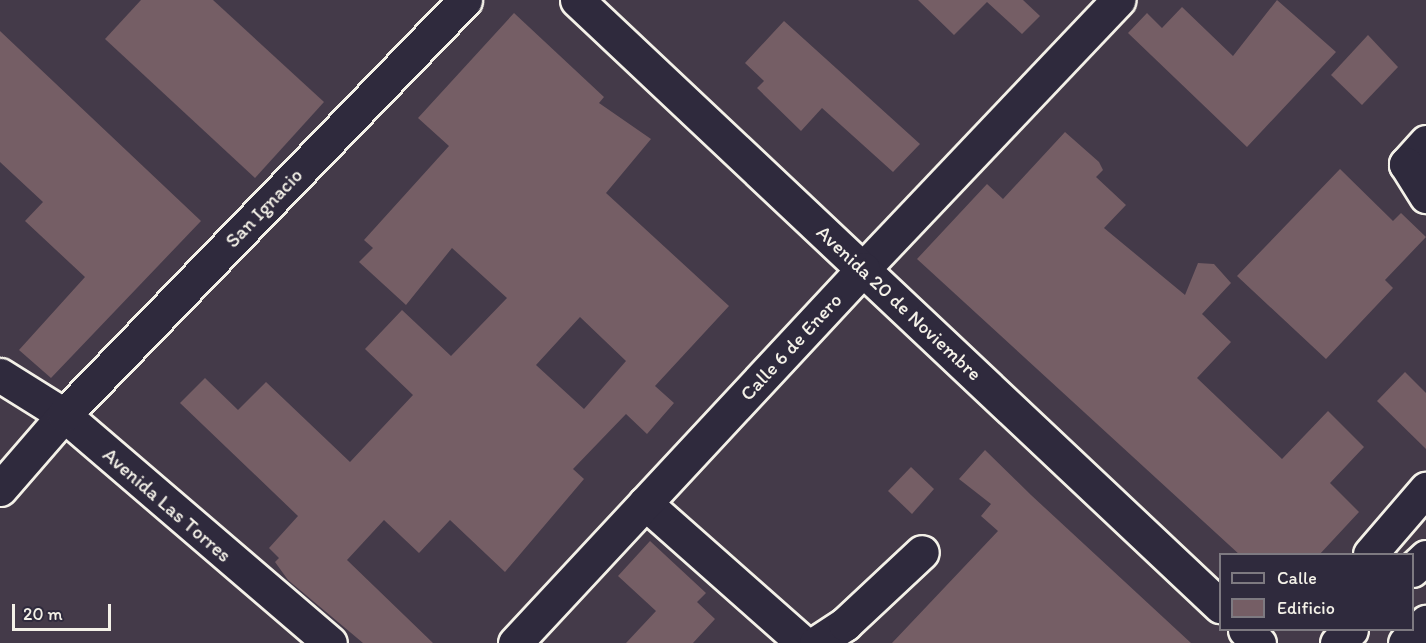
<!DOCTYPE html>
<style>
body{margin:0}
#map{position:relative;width:1426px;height:643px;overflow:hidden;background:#443a49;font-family:Itim,sans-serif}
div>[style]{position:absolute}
.building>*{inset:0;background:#755e65}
.roads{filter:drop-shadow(2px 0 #f4f1e8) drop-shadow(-2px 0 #f4f1e8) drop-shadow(0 2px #f4f1e8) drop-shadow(0 -2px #f4f1e8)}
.minor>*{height:33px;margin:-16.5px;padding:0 16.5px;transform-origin:16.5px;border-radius:16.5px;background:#2f2a3d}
.major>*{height:33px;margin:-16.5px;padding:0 16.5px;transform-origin:16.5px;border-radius:16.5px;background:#2f2a3d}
span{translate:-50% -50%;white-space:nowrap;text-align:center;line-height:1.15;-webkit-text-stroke:5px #2f2a3d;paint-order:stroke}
.street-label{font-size:20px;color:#f4f1e8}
.legend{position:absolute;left:1219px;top:553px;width:195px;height:78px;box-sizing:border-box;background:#2f2a3d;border:2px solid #7e7a81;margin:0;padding:8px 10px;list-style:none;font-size:18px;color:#f4f1e8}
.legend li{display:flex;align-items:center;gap:12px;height:30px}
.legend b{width:30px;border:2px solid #7e7a81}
.scale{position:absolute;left:12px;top:604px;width:99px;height:27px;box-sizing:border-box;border:3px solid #f4f1e8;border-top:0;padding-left:8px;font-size:18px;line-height:21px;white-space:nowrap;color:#f4f1e8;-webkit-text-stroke:4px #2f2a3d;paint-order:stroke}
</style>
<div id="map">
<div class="building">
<div style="clip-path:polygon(141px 0,213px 0,324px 102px,255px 178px,105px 39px)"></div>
<div style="clip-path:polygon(918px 0,1023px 0,1040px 16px,1022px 34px,987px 2px,954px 35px)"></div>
<div style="clip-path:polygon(1277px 0,1336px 52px,1247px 147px,1128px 33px,1147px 13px,1162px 28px,1182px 7px,1233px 56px)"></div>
<div style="clip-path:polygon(evenodd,514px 13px,604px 97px,599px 103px,651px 139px,606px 193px,729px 306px,655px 386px,674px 403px,647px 434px,626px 414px,573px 469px,584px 479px,505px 572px,450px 520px,419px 553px,384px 520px,347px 560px,433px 643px,363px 643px,288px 580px,275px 562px,279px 558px,269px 548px,298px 516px,180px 403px,205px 378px,238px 410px,266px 382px,350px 462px,413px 395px,365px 349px,402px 310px,451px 356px,507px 298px,452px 248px,406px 305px,359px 262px,373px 248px,364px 240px,449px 146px,418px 118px,514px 13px,580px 317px,626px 361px,584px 409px,536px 365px,580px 317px)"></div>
<div style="clip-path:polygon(784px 21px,920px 144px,893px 172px,822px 108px,801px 131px,757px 88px,764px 81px,745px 63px)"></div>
<div style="clip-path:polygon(0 31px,201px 221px,51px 378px,19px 350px,85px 277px,25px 221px,43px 202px,0 162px)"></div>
<div style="clip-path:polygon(1368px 35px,1398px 67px,1362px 105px,1331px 75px)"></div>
<div style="clip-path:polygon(1065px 132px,1099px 162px,1103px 170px,1096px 177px,1126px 205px,1104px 228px,1185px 295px,1198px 263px,1214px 264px,1231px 283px,1202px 314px,1231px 342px,1197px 378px,1282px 459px,1328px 411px,1364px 447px,1330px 483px,1359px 512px,1319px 555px,1240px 555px,917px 259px,987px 184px,1003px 199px)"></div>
<div style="clip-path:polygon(1340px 169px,1393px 221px,1401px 213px,1426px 237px,1385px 280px,1393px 288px,1326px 359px,1237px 276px)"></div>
<div style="clip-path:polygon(1405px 372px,1426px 393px,1426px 449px,1377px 401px)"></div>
<div style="clip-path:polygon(985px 450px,1031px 495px,1191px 643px,892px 643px,998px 531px,981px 516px,991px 504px,959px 479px)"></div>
<div style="clip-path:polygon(911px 467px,934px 489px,912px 514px,888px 491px)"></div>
<div style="clip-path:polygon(650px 541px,706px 593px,697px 602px,715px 619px,693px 643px,626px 643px,656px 611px,618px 576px)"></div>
</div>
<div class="roads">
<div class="minor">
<div style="left:1426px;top:142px;width:30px;rotate:132deg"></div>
<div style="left:1406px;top:164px;width:38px;rotate:58deg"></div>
<div style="left:863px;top:269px;width:371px;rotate:-46.5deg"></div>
<div style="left:0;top:375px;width:75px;rotate:32deg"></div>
<div style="left:64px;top:415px;width:350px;rotate:40.6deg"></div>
<div style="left:0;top:489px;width:98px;rotate:-49.1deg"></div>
<div style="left:64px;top:415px;width:577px;rotate:-45.98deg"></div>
<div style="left:645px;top:503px;width:211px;rotate:41.5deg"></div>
<div style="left:816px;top:643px;width:35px;rotate:-33deg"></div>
<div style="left:845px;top:624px;width:105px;rotate:-43.1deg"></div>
</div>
<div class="major">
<div style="left:577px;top:0;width:884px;rotate:43.3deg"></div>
<div style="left:1370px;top:554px;width:86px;rotate:-49.3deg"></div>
<div style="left:1412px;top:570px;width:19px;rotate:-43deg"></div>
<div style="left:1245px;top:630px;width:19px;rotate:43deg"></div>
<div style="left:515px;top:643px;width:511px;rotate:-47.06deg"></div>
<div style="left:1337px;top:643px;width:19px;rotate:-43deg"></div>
<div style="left:1405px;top:643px;width:30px;rotate:-45deg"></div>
</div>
</div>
<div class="street-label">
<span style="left:264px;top:208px;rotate:-46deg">San Ignacio</span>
<span style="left:899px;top:303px;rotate:43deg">Avenida 20 de Noviembre</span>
<span style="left:791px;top:347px;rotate:-47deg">Calle 6 de Enero</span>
<span style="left:167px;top:505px;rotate:41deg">Avenida Las Torres</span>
</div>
<ul class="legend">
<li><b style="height:8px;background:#2f2a3d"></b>Calle</li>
<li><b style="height:16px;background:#755e65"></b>Edificio</li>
</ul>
<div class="scale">20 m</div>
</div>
